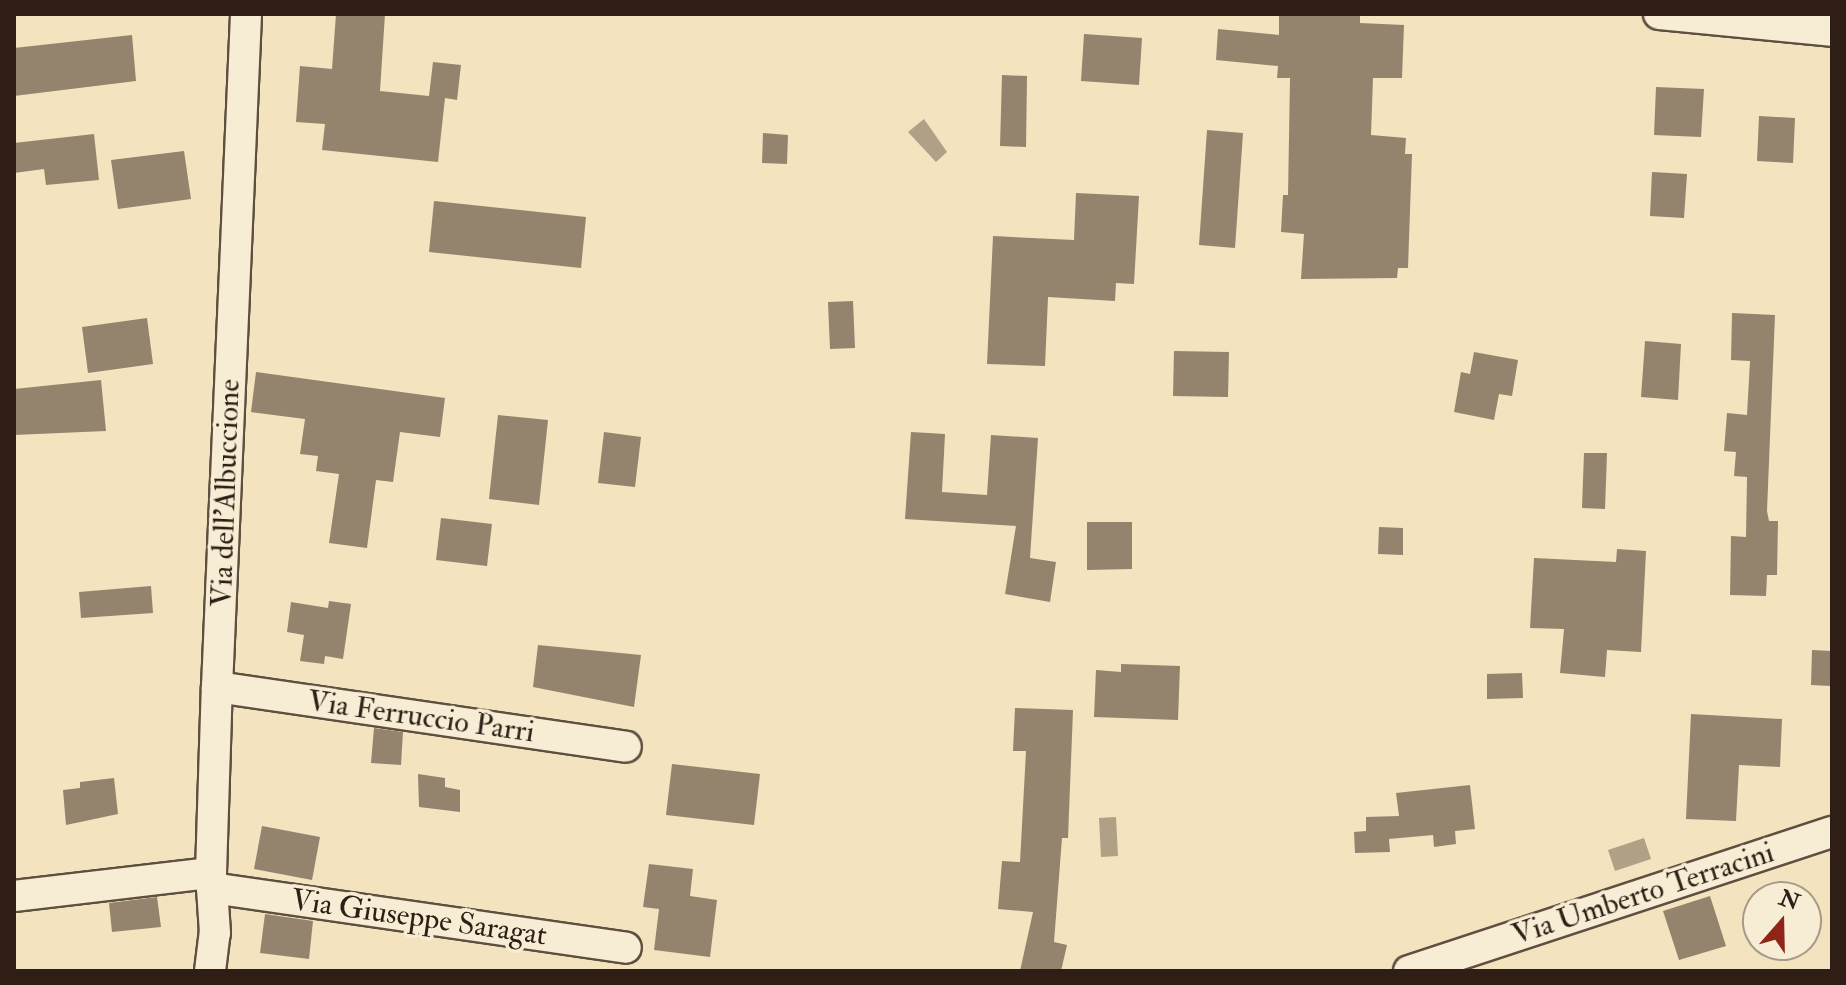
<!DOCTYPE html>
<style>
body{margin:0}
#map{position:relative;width:1846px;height:985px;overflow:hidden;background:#f3e3bf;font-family:"IM FELL Double Pica",serif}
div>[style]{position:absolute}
.water>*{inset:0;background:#b0a085}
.building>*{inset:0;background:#94846d}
.roads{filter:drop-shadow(2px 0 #5f4f40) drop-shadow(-2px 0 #5f4f40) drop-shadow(0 2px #5f4f40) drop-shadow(0 -2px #5f4f40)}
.minor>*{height:30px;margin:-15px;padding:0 15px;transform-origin:15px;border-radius:15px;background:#f7edd5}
span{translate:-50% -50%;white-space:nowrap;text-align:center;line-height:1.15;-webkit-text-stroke:7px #f7edd5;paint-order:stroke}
.street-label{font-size:30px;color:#2e1e15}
.frame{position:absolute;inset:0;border:16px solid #2e1e15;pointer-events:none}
.north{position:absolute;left:1742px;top:881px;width:80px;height:80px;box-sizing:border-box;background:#f7edd5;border:2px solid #a79a88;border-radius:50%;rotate:20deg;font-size:22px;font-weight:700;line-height:32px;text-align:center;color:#2e1e15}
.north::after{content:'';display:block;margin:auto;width:28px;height:36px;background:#8f2418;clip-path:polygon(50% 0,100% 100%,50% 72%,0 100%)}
</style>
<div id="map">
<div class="water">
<div style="clip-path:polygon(924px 119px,947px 152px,936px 162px,908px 132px)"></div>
<div style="clip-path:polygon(1116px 817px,1118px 856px,1101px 857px,1099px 818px)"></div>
<div style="clip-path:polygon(1644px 838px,1651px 859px,1615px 871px,1608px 850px)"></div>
</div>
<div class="building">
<div style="clip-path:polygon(336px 14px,385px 14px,380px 91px,429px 96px,433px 62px,461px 65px,457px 100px,445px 98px,438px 162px,322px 150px,325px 124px,296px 122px,300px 66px,332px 69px)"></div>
<div style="clip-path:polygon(1279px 14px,1360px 14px,1360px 23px,1404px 25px,1402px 78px,1373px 78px,1371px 135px,1406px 138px,1405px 154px,1412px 154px,1408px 268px,1398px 268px,1397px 278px,1301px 279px,1304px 234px,1281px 232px,1283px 195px,1288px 195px,1290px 78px,1277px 78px,1278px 66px,1216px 60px,1218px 29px,1279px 35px)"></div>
<div style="clip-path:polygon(1084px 34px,1142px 38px,1139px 85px,1081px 81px)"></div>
<div style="clip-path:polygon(132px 35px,136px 81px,14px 96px,14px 48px)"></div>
<div style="clip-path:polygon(1002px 75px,1027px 76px,1026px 147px,1000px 146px)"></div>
<div style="clip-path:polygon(1656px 87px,1704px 89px,1701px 137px,1654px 135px)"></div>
<div style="clip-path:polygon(1759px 116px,1795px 118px,1793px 163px,1757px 161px)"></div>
<div style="clip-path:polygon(1207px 130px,1243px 133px,1235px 248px,1199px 245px)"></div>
<div style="clip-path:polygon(763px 133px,788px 135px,787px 164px,762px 163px)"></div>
<div style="clip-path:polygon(94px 134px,99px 180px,46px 185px,44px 169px,14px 173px,14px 143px)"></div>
<div style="clip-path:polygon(184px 151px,191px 199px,118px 209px,111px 160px)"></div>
<div style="clip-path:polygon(1652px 172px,1687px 174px,1684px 218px,1650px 216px)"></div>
<div style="clip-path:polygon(1076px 193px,1139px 196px,1134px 284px,1116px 283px,1115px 301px,1048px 297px,1045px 366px,987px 364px,993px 236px,1074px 240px)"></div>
<div style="clip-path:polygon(434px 201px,586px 217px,581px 268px,429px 252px)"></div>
<div style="clip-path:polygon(853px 301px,855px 348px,830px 349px,828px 302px)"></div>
<div style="clip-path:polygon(1732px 313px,1775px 315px,1767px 511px,1769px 521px,1778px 521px,1777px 575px,1767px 575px,1766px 596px,1730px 595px,1731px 536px,1746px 537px,1747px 477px,1734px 476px,1736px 452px,1724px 451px,1727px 413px,1747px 415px,1750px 361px,1731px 360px)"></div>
<div style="clip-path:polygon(147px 318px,153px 364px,88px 373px,82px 327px)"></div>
<div style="clip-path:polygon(1645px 341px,1681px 344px,1678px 400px,1641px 397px)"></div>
<div style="clip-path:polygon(1174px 351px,1229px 352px,1228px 397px,1173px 396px)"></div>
<div style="clip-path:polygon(1474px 352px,1518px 360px,1512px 396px,1499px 394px,1494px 420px,1454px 412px,1461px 372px,1470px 374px)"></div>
<div style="clip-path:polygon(256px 372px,445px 398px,440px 437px,400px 432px,393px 482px,376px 480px,367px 548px,329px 543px,339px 474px,316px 471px,318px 456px,300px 454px,305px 419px,251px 412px)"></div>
<div style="clip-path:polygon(101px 380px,106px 431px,14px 435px,14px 389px)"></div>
<div style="clip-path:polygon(498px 415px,548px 420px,539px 505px,489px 499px)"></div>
<div style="clip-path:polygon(604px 432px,641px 437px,635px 487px,598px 483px)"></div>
<div style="clip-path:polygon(911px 432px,945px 434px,942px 492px,987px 495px,991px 435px,1038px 438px,1030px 558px,1056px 562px,1050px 602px,1005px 594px,1016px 526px,905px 519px)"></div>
<div style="clip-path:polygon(1584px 453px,1607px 453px,1605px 509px,1582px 508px)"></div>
<div style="clip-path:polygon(441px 518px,492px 524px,487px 566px,436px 560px)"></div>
<div style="clip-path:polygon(1087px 522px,1132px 522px,1132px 569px,1087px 570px)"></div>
<div style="clip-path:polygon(1379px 527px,1403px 528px,1403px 555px,1378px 554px)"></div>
<div style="clip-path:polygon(1617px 549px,1646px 551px,1641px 652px,1607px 650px,1605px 677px,1560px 673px,1564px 629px,1530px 628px,1534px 558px,1616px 562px)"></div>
<div style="clip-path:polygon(151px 586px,153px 613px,81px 618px,79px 592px)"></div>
<div style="clip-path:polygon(329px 601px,351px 604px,343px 659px,325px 656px,324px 664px,300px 661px,304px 635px,287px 632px,291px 602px,328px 608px)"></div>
<div style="clip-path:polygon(538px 645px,641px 655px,634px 707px,533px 687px)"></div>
<div style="clip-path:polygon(1812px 650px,1832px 651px,1831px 686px,1811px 685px)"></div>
<div style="clip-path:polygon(1121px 664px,1180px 666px,1178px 720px,1094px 717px,1096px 670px,1121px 672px)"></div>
<div style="clip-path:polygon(1522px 673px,1523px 698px,1487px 699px,1487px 674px)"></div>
<div style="clip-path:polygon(1015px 708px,1073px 710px,1068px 838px,1062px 838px,1054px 942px,1067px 945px,1061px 971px,1020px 971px,1033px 912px,998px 909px,1002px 861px,1020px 862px,1026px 751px,1013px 751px)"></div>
<div style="clip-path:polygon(1691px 714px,1782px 719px,1780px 767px,1739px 765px,1736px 821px,1686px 819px)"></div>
<div style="clip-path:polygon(374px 728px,403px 732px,401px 765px,371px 763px)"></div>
<div style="clip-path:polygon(672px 764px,760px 774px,754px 825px,666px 815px)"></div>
<div style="clip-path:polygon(418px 774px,445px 778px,445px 787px,460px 790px,460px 812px,419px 807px)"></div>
<div style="clip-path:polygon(114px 778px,118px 814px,66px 825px,63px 790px,80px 788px,80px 782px)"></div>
<div style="clip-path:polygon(1470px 785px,1475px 829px,1455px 831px,1456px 844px,1434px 847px,1433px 835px,1389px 839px,1390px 852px,1355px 853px,1354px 832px,1366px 831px,1366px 817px,1399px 816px,1396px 793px)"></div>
<div style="clip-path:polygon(262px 826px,320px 837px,312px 880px,254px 869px)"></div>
<div style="clip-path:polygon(649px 864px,693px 869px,690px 896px,717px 900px,710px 957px,654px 950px,659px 909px,643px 907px)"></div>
<div style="clip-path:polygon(1710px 896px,1726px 946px,1679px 960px,1663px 911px)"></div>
<div style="clip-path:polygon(157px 897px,161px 927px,112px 932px,109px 903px)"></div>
<div style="clip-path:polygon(265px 914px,313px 921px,309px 959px,260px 953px)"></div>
</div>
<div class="roads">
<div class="minor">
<div style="left:1659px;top:14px;width:174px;rotate:5.6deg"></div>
<div style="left:217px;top:687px;width:413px;rotate:8.3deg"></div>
<div style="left:212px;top:888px;width:418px;rotate:8.2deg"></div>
<div style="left:14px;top:896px;width:198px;rotate:-6.7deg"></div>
<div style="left:210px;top:971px;width:38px;rotate:-83deg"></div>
<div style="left:215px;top:933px;width:60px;rotate:-93.8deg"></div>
<div style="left:211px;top:873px;width:186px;rotate:-88.2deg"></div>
<div style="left:217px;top:687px;width:674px;rotate:-87.53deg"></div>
<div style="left:1409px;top:971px;width:445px;rotate:-18.2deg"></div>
</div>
</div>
<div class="street-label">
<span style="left:226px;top:493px;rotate:-88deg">Via dell'Albuccione</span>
<span style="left:421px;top:717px;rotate:8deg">Via Ferruccio Parri</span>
<span style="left:1643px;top:894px;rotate:-18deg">Via Umberto Terracini</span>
<span style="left:419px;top:918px;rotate:8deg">Via Giuseppe Saragat</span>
</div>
<div class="frame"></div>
<div class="north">N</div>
</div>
